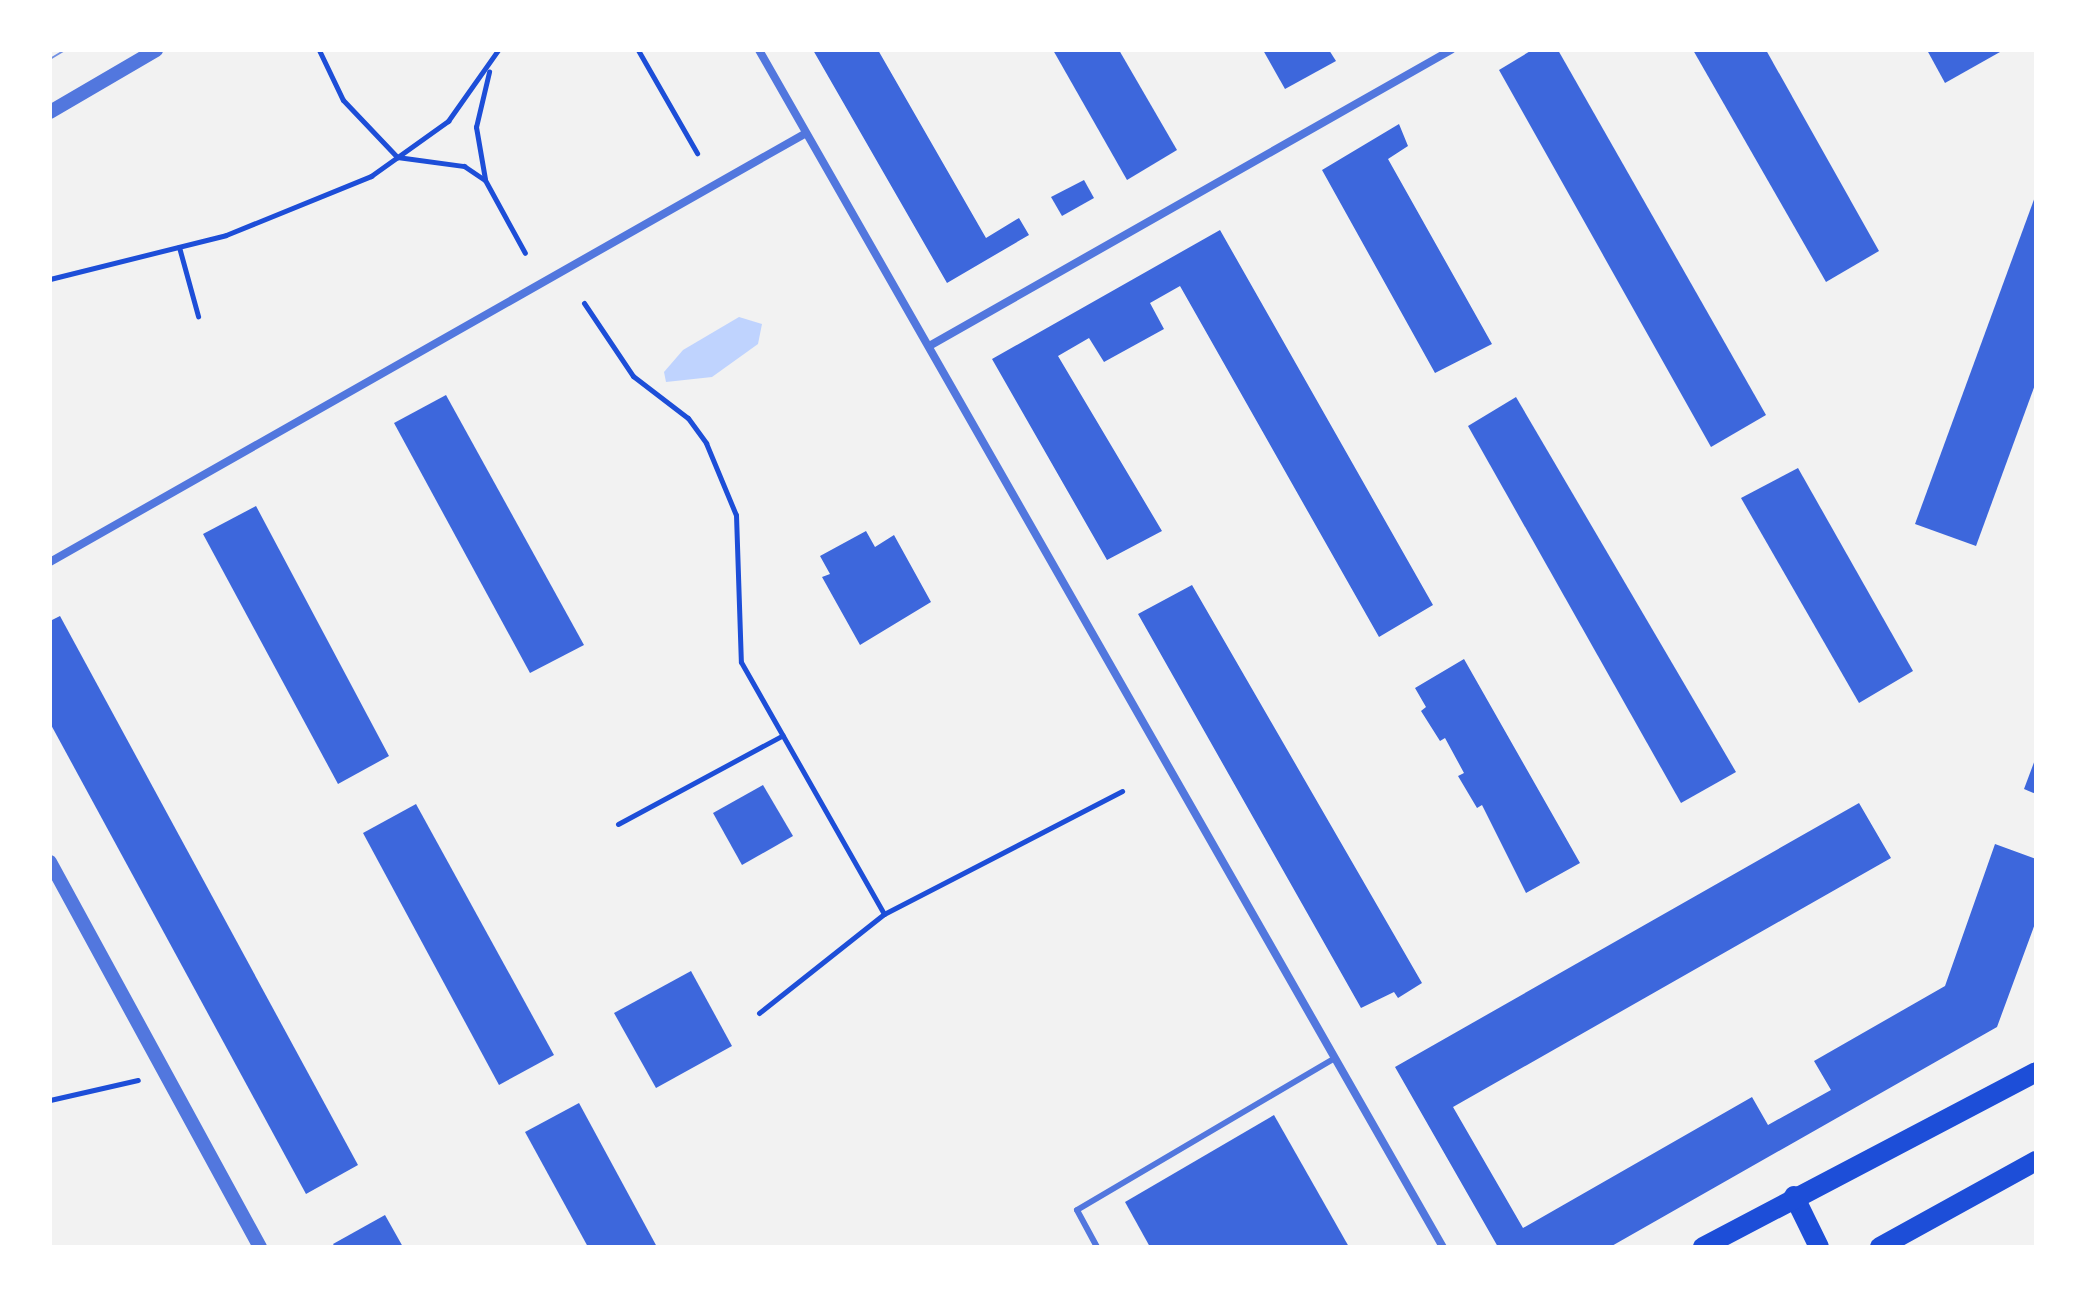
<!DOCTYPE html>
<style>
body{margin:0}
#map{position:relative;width:2086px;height:1297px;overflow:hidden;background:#f2f2f2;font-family:"Sofia Sans Condensed",sans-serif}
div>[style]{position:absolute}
.water>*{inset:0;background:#bfd3fe}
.building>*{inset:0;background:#3d67dc}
.path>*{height:5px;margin:-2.5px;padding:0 2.5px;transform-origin:2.5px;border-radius:2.5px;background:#1d4ed8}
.service>*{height:6px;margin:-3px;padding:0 3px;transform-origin:3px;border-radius:3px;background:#5277de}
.minor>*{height:8px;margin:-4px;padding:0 4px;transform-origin:4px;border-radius:4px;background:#5277de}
.tertiary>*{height:14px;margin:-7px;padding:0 7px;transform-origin:7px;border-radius:7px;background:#5277de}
.primary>*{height:20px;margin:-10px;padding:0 10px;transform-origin:10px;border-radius:10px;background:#1d4ed8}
.tram>*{height:2px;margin:-1px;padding:0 1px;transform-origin:1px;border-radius:1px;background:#7290e2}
span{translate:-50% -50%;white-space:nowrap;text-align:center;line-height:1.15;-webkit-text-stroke:8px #fff;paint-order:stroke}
.frame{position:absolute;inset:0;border:52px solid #fff;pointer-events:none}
</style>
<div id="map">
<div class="water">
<div style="clip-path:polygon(739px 317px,762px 324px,758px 344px,712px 377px,666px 382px,664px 372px,683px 350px)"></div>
</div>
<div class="building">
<div style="clip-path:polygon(813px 50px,878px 50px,986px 238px,1019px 218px,1029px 235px,947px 283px)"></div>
<div style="clip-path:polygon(1053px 50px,1119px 50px,1177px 150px,1127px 180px)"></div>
<div style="clip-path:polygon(1263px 50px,1329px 50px,1336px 61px,1285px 89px)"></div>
<div style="clip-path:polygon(1532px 50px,1558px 50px,1766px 415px,1711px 447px,1499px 70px)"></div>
<div style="clip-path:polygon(1693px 50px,1766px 50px,1879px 251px,1826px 282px)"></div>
<div style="clip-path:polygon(1927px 50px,1999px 50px,2000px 52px,1945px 83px)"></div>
<div style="clip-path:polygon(1399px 124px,1408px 146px,1388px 159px,1492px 344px,1435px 373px,1322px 170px)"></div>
<div style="clip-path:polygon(1084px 180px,1094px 198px,1062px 216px,1051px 197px)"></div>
<div style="clip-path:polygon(2036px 194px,2036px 382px,1976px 546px,1915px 524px)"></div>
<div style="clip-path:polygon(1220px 230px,1433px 605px,1379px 637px,1180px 286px,1150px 303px,1164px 329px,1104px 362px,1089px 338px,1058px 356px,1162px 531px,1107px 560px,992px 359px)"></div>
<div style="clip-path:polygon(446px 395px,584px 645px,530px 673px,394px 423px)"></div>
<div style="clip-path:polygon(1516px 397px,1736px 772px,1681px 803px,1468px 426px)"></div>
<div style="clip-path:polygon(1798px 468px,1913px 671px,1859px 703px,1741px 498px)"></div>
<div style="clip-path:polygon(256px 506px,389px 756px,338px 784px,203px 534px)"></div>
<div style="clip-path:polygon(866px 531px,875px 547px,894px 535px,931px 602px,860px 645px,822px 577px,830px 574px,820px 556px)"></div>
<div style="clip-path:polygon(1192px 585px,1422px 983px,1398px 998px,1394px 992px,1361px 1008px,1138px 614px)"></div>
<div style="clip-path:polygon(60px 616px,358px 1165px,306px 1194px,50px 723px,50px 621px)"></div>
<div style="clip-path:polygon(1464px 659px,1580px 863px,1526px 893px,1482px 805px,1477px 808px,1458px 776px,1464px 773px,1445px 738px,1440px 741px,1421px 711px,1426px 707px,1415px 688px)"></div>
<div style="clip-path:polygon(2036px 757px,2036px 794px,2024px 789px)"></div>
<div style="clip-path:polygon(763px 785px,793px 836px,742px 865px,713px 813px)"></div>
<div style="clip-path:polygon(1859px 803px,1891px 858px,1453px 1107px,1523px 1228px,1752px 1097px,1768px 1125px,1831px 1090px,1814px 1061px,1945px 986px,1995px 844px,2036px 859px,2036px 921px,1997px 1027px,1610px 1247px,1498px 1247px,1395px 1067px)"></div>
<div style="clip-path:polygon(416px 804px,554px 1055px,499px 1085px,363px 833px)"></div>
<div style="clip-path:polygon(691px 971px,732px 1046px,656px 1088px,614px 1013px)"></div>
<div style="clip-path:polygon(579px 1103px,657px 1247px,588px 1247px,525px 1132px)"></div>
<div style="clip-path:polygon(1274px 1115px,1349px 1247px,1150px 1247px,1125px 1202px)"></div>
<div style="clip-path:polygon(385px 1215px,403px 1247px,335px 1247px,333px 1244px)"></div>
</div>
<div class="path">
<div style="left:319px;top:50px;width:55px;rotate:64.4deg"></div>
<div style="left:343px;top:100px;width:79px;rotate:46.5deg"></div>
<div style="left:397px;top:157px;width:68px;rotate:7.7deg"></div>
<div style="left:464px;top:166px;width:25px;rotate:34deg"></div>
<div style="left:485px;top:180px;width:83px;rotate:61.3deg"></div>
<div style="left:638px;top:50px;width:119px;rotate:60.2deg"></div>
<div style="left:485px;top:179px;width:53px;rotate:-99.8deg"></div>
<div style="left:476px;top:127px;width:57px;rotate:-76.7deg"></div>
<div style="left:179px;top:247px;width:72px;rotate:74.6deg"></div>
<div style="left:50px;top:279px;width:181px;rotate:-14deg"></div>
<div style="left:226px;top:235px;width:157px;rotate:-22.1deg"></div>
<div style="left:371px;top:176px;width:95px;rotate:-35.5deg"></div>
<div style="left:448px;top:121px;width:87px;rotate:-54.8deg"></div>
<div style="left:584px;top:303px;width:88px;rotate:56.1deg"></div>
<div style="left:633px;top:376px;width:69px;rotate:37.4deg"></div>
<div style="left:688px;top:418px;width:31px;rotate:54deg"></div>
<div style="left:706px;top:443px;width:78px;rotate:67.4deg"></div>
<div style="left:736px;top:515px;width:147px;rotate:88.1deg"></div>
<div style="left:741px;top:662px;width:290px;rotate:60.4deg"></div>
<div style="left:618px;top:824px;width:187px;rotate:-28.3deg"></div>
<div style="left:759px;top:1013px;width:159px;rotate:-38.4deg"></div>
<div style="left:884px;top:914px;width:268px;rotate:-27.3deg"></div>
<div style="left:50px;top:1100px;width:90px;rotate:-12.8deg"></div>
</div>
<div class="service">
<div style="left:1097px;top:1247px;width:42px;rotate:-118.4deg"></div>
<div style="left:1077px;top:1210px;width:299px;rotate:-30.5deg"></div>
</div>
<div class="minor">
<div style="left:759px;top:50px;width:1379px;rotate:60.26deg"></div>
<div style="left:931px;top:345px;width:598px;rotate:-29.57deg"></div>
<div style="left:50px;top:562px;width:869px;rotate:-29.57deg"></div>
</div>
<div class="tertiary">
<div style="left:50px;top:112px;width:123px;rotate:-30.3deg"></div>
<div style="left:50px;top:862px;width:439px;rotate:61.4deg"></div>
</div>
<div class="primary">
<div style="left:1794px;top:1196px;width:57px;rotate:63.9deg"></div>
<div style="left:1703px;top:1247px;width:376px;rotate:-27.7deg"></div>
<div style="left:1880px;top:1247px;width:178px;rotate:-28.9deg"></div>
</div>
<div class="tram">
<div style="left:50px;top:59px;width:17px;rotate:-31deg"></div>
</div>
<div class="frame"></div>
</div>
